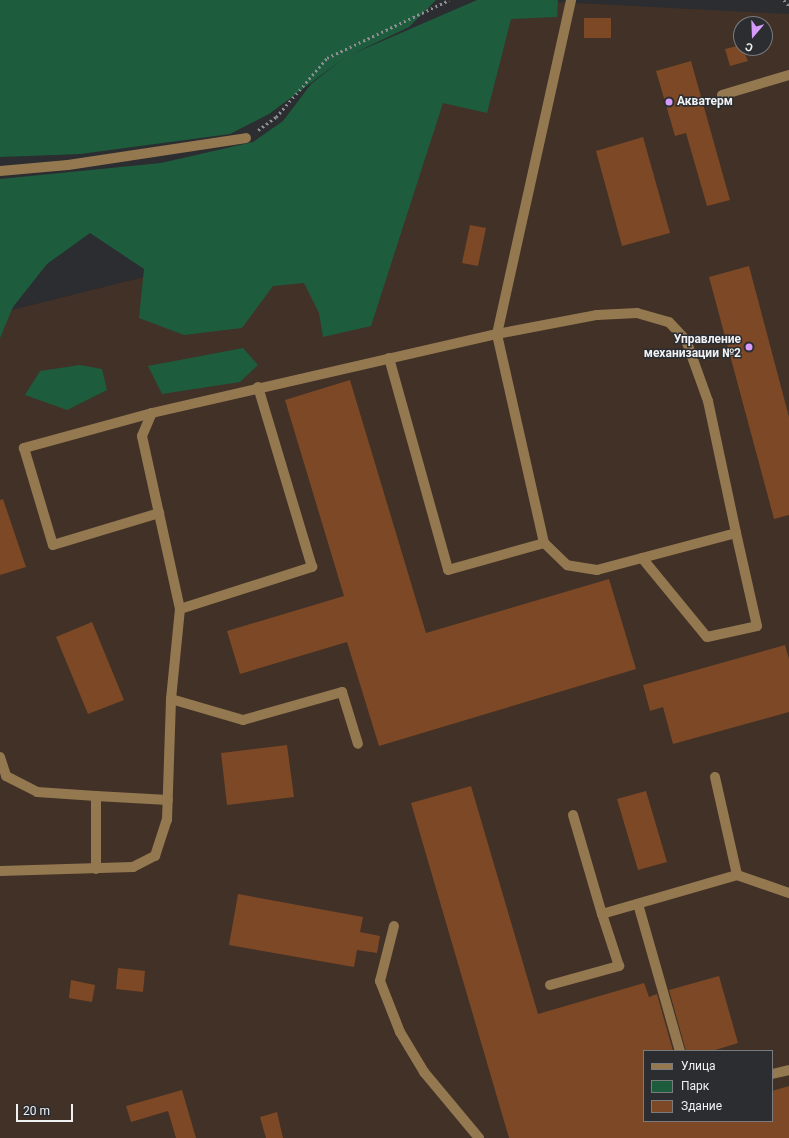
<!DOCTYPE html>
<meta charset="utf-8">
<style>
body{margin:0}
#map{position:relative;width:789px;height:1138px;overflow:hidden;background:#2b2d30;font-family:Roboto,sans-serif}
div>[style]{position:absolute}
.industrial>*{inset:0;background:#413127}
.green>*{inset:0;background:#1d5d3e}
.building>*{inset:0;background:#7d4825}
.path>*{height:2.5px;margin-top:-1.25px;transform-origin:0;background:repeating-linear-gradient(90deg,#8d8e91 0 2px,transparent 0 5px)}
.minor>*{height:10px;margin:-5px;padding:0 5px;transform-origin:5px;border-radius:5px;background:#947850}
.dots>*{width:11px;height:11px;translate:-50% -50%;box-sizing:border-box;border:2px solid #2b2d30;border-radius:50%}
span{translate:-50% -50%;white-space:nowrap;text-align:center;line-height:1.15;-webkit-text-stroke:3px #2b2d30;paint-order:stroke}
.poi-label{font-size:12px;color:#f0f1f3;font-weight:700}
.left{translate:0 -50%;text-align:left}
.right{translate:-100% -50%;text-align:right}
.legend{position:absolute;left:643px;top:1050px;width:130px;height:72px;box-sizing:border-box;background:#2b2d30;border:1px solid #7a7b7e;margin:0;padding:5px 7px;list-style:none;font-size:12px;color:#f0f1f3}
.legend li{display:flex;align-items:center;gap:8px;height:20px}
.legend b{width:20px;border:1px solid #7a7b7e}
.north{position:absolute;left:733px;top:16px;width:40px;height:40px;box-sizing:border-box;background:#2b2d30;border:1px solid #7a7b7e;border-radius:50%;rotate:199deg;font-size:11px;font-weight:700;line-height:16px;text-align:center;color:#f0f1f3}
.north::after{content:'';display:block;margin:auto;width:14px;height:18px;background:#d79bf9;clip-path:polygon(50% 0,100% 100%,50% 72%,0 100%)}
.scale{position:absolute;left:16px;top:1104px;width:57px;height:18px;box-sizing:border-box;border:2px solid #f0f1f3;border-top:0;padding-left:5px;font-size:12px;line-height:14px;white-space:nowrap;color:#f0f1f3;-webkit-text-stroke:3px #2b2d30;paint-order:stroke}
</style>
<div id="map">
<div class="industrial">
<div style="clip-path:polygon(evenodd,517px 0,789px 14px,789px 1138px,0 1138px,0 313px,321px 233px,517px 0,741px 24px,765px 24px,765px 48px,741px 48px,741px 24px,517px 0,644px 1051px,772px 1051px,772px 1121px,644px 1121px,644px 1051px)"></div>
</div>
<div class="green">
<div style="clip-path:polygon(0 0,436px 0,409px 27px,350px 55px,477px 0,558px 0,557px 17px,511px 19px,487px 113px,443px 103px,371px 326px,323px 337px,319px 313px,304px 283px,273px 286px,242px 328px,184px 335px,139px 318px,144px 269px,90px 233px,47px 264px,13px 307px,0 338px,0 179px,161px 163px,253px 142px,283px 121px,311px 84px,347px 56px,269px 114px,230px 134px,80px 154px,0 157px)"></div>
<div style="clip-path:polygon(243px 348px,258px 365px,240px 382px,162px 394px,148px 366px)"></div>
<div style="clip-path:polygon(80px 365px,102px 369px,107px 390px,67px 410px,25px 395px,40px 371px)"></div>
</div>
<div class="building">
<div style="clip-path:polygon(584px 18px,611px 18px,611px 38px,584px 38px)"></div>
<div style="clip-path:polygon(741px 45px,748px 61px,730px 66px,725px 49px)"></div>
<div style="clip-path:polygon(691px 61px,730px 200px,707px 206px,686px 133px,675px 136px,656px 71px)"></div>
<div style="clip-path:polygon(643px 137px,670px 233px,622px 246px,596px 151px)"></div>
<div style="clip-path:polygon(470px 225px,486px 228px,478px 266px,462px 263px)"></div>
<div style="clip-path:polygon(749px 266px,789px 417px,789px 515px,774px 519px,709px 277px)"></div>
<div style="clip-path:polygon(350px 380px,426px 633px,609px 579px,636px 669px,379px 746px,347px 642px,240px 674px,227px 631px,344px 596px,285px 400px)"></div>
<div style="clip-path:polygon(3px 499px,26px 567px,0 575px,0 500px)"></div>
<div style="clip-path:polygon(92px 622px,124px 700px,88px 714px,56px 637px)"></div>
<div style="clip-path:polygon(785px 645px,789px 659px,789px 712px,673px 744px,663px 707px,650px 711px,643px 685px)"></div>
<div style="clip-path:polygon(287px 745px,294px 797px,227px 805px,221px 753px)"></div>
<div style="clip-path:polygon(471px 786px,538px 1014px,644px 983px,649px 997px,657px 994px,673px 1051px,644px 1051px,644px 1121px,772px 1121px,772px 1091px,789px 1086px,789px 1138px,509px 1138px,411px 803px)"></div>
<div style="clip-path:polygon(646px 791px,667px 862px,638px 870px,617px 799px)"></div>
<div style="clip-path:polygon(238px 894px,363px 917px,360px 932px,380px 936px,377px 953px,357px 950px,354px 967px,229px 945px)"></div>
<div style="clip-path:polygon(118px 968px,145px 971px,143px 992px,116px 989px)"></div>
<div style="clip-path:polygon(719px 976px,738px 1043px,712px 1051px,686px 1051px,669px 990px)"></div>
<div style="clip-path:polygon(71px 980px,95px 985px,92px 1002px,69px 998px)"></div>
<div style="clip-path:polygon(182px 1090px,196px 1138px,176px 1138px,168px 1111px,131px 1122px,126px 1106px)"></div>
<div style="clip-path:polygon(277px 1112px,283px 1138px,266px 1138px,260px 1117px)"></div>
</div>
<div class="path">
<div style="left:784px;top:0;width:8px;rotate:50deg"></div>
<div style="left:258px;top:130px;width:22px;rotate:-36deg"></div>
<div style="left:276px;top:117px;width:78px;rotate:-49.2deg"></div>
<div style="left:327px;top:58px;width:135px;rotate:-25.4deg"></div>
</div>
<div class="minor">
<div style="left:722px;top:95px;width:70px;rotate:-16.6deg"></div>
<div style="left:0;top:171px;width:68px;rotate:-5deg"></div>
<div style="left:68px;top:165px;width:180px;rotate:-8.6deg"></div>
<div style="left:389px;top:358px;width:220px;rotate:74.4deg"></div>
<div style="left:448px;top:570px;width:100px;rotate:-15.7deg"></div>
<div style="left:544px;top:543px;width:214px;rotate:-102.7deg"></div>
<div style="left:497px;top:334px;width:102px;rotate:-10.8deg"></div>
<div style="left:597px;top:315px;width:40px;rotate:-2.9deg"></div>
<div style="left:637px;top:313px;width:33px;rotate:16deg"></div>
<div style="left:669px;top:322px;width:25px;rotate:47deg"></div>
<div style="left:686px;top:340px;width:65px;rotate:70.2deg"></div>
<div style="left:708px;top:401px;width:135px;rotate:78deg"></div>
<div style="left:736px;top:533px;width:144px;rotate:165.1deg"></div>
<div style="left:597px;top:570px;width:30px;rotate:-171deg"></div>
<div style="left:567px;top:565px;width:32px;rotate:-136deg"></div>
<div style="left:152px;top:413px;width:133px;rotate:164.7deg"></div>
<div style="left:24px;top:448px;width:101px;rotate:73.4deg"></div>
<div style="left:53px;top:545px;width:111px;rotate:-16.8deg"></div>
<div style="left:642px;top:558px;width:102px;rotate:50.6deg"></div>
<div style="left:707px;top:637px;width:51px;rotate:-12.4deg"></div>
<div style="left:757px;top:626px;width:95px;rotate:-102.7deg"></div>
<div style="left:180px;top:609px;width:139px;rotate:-17.7deg"></div>
<div style="left:312px;top:567px;width:188px;rotate:-106.7deg"></div>
<div style="left:171px;top:699px;width:75px;rotate:16.3deg"></div>
<div style="left:243px;top:720px;width:103px;rotate:-15.8deg"></div>
<div style="left:342px;top:692px;width:54px;rotate:72.9deg"></div>
<div style="left:0;top:757px;width:20px;rotate:72deg"></div>
<div style="left:6px;top:776px;width:35px;rotate:27deg"></div>
<div style="left:37px;top:792px;width:59px;rotate:3.9deg"></div>
<div style="left:96px;top:796px;width:73px;rotate:90deg"></div>
<div style="left:715px;top:777px;width:100px;rotate:77.3deg"></div>
<div style="left:96px;top:796px;width:72px;rotate:3.2deg"></div>
<div style="left:573px;top:815px;width:103px;rotate:73.7deg"></div>
<div style="left:0;top:871px;width:133px;rotate:-1.7deg"></div>
<div style="left:133px;top:867px;width:25px;rotate:-27deg"></div>
<div style="left:155px;top:856px;width:38px;rotate:-72deg"></div>
<div style="left:167px;top:820px;width:121px;rotate:-88.1deg"></div>
<div style="left:171px;top:699px;width:90px;rotate:-84.3deg"></div>
<div style="left:180px;top:609px;width:177px;rotate:-102.4deg"></div>
<div style="left:142px;top:436px;width:25px;rotate:-67deg"></div>
<div style="left:152px;top:413px;width:354px;rotate:-12.9deg"></div>
<div style="left:497px;top:334px;width:342px;rotate:-77.5deg"></div>
<div style="left:638px;top:904px;width:153px;rotate:74.1deg"></div>
<div style="left:394px;top:926px;width:57px;rotate:104.3deg"></div>
<div style="left:380px;top:981px;width:55px;rotate:68.6deg"></div>
<div style="left:400px;top:1032px;width:47px;rotate:59deg"></div>
<div style="left:424px;top:1072px;width:86px;rotate:50.2deg"></div>
<div style="left:550px;top:985px;width:72px;rotate:-15.4deg"></div>
<div style="left:619px;top:966px;width:55px;rotate:-108.1deg"></div>
<div style="left:602px;top:914px;width:141px;rotate:-16.1deg"></div>
<div style="left:737px;top:875px;width:55px;rotate:19.1deg"></div>
<div style="left:772px;top:1074px;width:17px;rotate:-13deg"></div>
</div>
<div class="dots">
<div style="left:669px;top:102px;background:#d79bf9"></div>
<div style="left:749px;top:347px;background:#d79bf9"></div>
</div>
<div class="poi-label">
<span class="left" style="left:677px;top:102px">Акватерм</span>
<span class="right" style="left:741px;top:347px">Управление<br>механизации №2</span>
</div>
<ul class="legend">
<li><b style="height:5px;background:#947850"></b>Улица</li>
<li><b style="height:11px;background:#1d5d3e"></b>Парк</li>
<li><b style="height:11px;background:#7d4825"></b>Здание</li>
</ul>
<div class="north">С</div>
<div class="scale">20 m</div>
</div>
